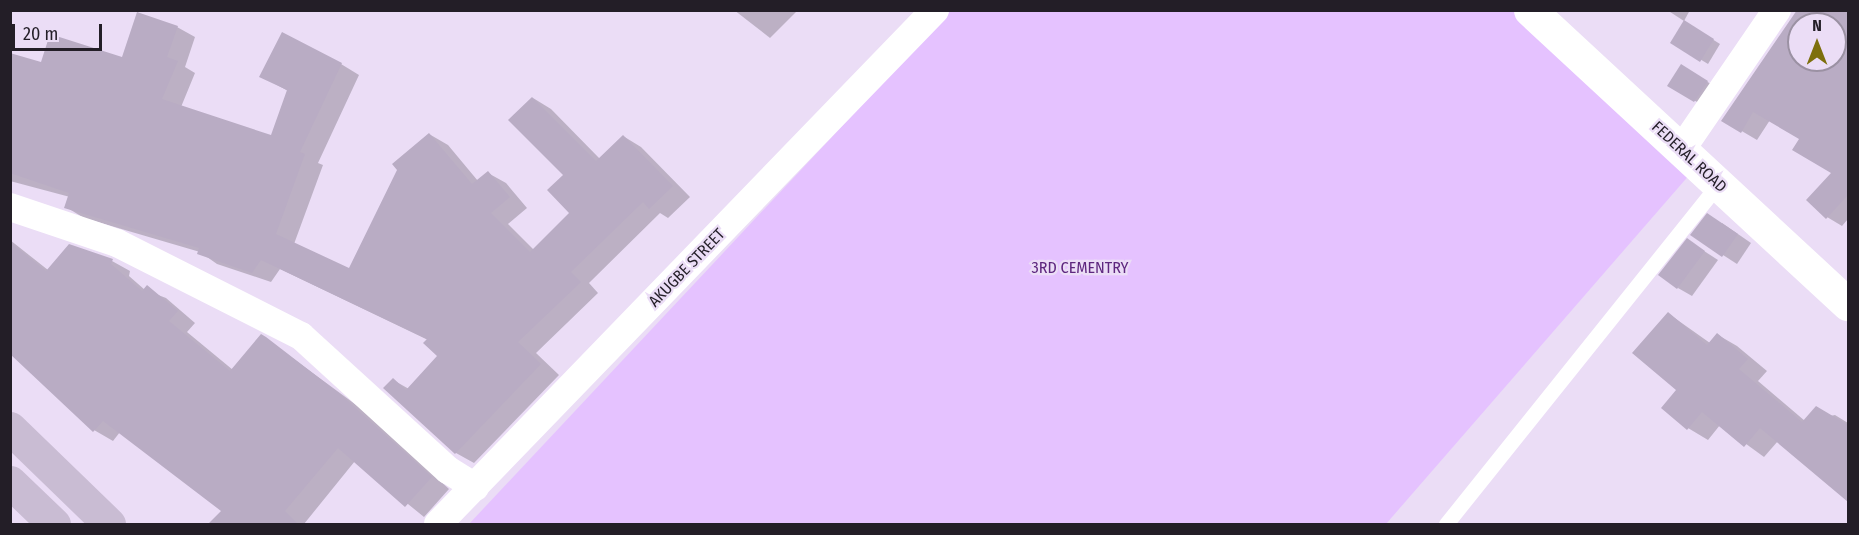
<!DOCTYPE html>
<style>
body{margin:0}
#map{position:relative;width:1859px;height:535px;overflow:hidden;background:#ebddf6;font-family:"Fira Sans Condensed",sans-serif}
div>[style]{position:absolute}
.green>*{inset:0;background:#e5c2ff}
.shadow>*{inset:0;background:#0003}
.building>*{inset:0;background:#b9acc4}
.service>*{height:15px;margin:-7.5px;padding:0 7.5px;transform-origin:7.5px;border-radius:7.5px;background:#fff}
.minor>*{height:28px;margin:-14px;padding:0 14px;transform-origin:14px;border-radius:14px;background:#fff}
.tertiary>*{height:33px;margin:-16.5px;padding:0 16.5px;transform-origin:16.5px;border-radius:16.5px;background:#fff}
.secondary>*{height:33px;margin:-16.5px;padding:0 16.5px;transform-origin:16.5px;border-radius:16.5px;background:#c9bcd3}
span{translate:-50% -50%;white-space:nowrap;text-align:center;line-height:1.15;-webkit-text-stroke:4.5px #ebddf6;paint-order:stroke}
.street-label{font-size:16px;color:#231e27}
.park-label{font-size:16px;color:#5e277f}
.frame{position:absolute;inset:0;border:12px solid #231e27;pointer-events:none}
.north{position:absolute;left:1787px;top:12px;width:60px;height:60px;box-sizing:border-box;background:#ebddf6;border:2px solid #9b91a3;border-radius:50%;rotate:0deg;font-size:16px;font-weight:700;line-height:24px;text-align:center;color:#231e27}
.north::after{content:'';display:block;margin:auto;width:21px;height:27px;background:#7d6f0d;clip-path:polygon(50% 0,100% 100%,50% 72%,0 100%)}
.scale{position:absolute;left:12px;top:24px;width:90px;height:27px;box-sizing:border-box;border:3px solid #231e27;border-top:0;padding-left:8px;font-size:18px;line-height:21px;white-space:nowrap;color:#231e27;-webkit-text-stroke:4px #ebddf6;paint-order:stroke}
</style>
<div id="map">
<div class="green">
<div style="clip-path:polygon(950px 11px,1513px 11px,1691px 173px,1386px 524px,469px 524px)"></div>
</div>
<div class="shadow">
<div style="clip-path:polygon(734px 10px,798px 10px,770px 38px)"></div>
<div style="clip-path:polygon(1667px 10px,1690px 10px,1684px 21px)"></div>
<div style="clip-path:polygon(evenodd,1798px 10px,1848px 10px,1848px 219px,1842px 226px,1827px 217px,1833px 173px,1801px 139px,1770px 120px,1757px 140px,1723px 120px,1798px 10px,1799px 24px,1835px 24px,1835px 60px,1799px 60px,1799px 24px)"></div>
<div style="clip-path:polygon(1685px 22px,1720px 44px,1708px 64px,1672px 42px)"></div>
<div style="clip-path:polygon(177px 27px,195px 37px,185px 67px,195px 73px,181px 107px,272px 137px,288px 91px,261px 76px,341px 64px,359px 75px,318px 163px,323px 165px,294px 244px,350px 270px,429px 134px,448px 145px,478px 181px,488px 173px,506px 183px,527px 208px,508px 224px,534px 250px,571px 213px,565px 175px,533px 98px,551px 109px,600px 159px,623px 136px,641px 147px,690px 197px,668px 218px,660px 213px,589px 283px,598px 293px,536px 353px,559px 375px,474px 463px,456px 453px,393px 380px,409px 389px,439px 356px,428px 340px,280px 269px,271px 282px,217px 264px,200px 252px,84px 218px,66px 207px,70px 197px,10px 181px,10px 54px,42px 64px,123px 59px)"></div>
<div style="clip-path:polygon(1682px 66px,1714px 86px,1702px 105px,1669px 85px)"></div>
<div style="clip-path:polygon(1722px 223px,1751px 243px,1737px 264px,1723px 255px)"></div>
<div style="clip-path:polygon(10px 240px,48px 270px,112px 261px,130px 271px,129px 276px,145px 290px,166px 298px,195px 323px,187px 332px,233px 370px,265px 338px,359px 407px,449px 489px,424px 517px,355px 461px,304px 524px,210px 524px,223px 511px,120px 432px,113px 441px,94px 430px,10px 353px)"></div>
<div style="clip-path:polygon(1687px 240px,1718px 260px,1692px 296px,1678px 288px)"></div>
<div style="clip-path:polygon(1669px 314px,1710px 343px,1718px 335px,1737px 346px,1767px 371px,1758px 381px,1805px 421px,1835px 415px,1848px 423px,1848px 500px,1778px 441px,1764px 457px,1720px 425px,1708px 440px,1688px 428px)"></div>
</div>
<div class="building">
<div style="clip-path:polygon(evenodd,1797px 10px,1848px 10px,1848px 195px,1826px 219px,1806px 200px,1831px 173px,1792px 150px,1799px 139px,1753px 112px,1741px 133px,1721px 121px,1797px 10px,1799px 24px,1835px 24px,1835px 60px,1799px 60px,1799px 24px)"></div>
<div style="clip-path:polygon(137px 12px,178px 26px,167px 57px,178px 61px,162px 99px,271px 135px,287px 90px,259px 77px,282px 32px,342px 63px,300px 152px,305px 154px,276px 234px,349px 268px,397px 170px,392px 164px,429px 133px,472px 184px,488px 171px,510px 197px,491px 213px,530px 252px,569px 213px,547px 190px,563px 175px,508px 120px,532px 97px,596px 161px,623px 135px,673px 186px,649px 209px,643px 202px,571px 272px,581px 282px,518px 342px,541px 364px,455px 454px,383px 388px,393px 378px,406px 390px,437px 356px,423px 343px,427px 339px,261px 260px,252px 273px,197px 254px,199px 248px,64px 208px,69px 193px,10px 173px,10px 53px,41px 62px,50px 34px,122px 57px)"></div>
<div style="clip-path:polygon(1684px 20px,1714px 39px,1700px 62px,1670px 43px)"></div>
<div style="clip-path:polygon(1681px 64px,1708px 81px,1694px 102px,1667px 86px)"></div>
<div style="clip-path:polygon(1707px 213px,1738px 234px,1722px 257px,1690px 235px)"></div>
<div style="clip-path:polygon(1687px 238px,1705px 251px,1677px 289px,1658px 275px)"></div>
<div style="clip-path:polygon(10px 242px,46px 271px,69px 244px,113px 259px,111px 264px,142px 291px,147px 285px,178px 311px,169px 321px,230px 371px,261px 334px,266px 337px,340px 394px,432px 477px,405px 507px,338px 448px,285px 511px,299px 525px,207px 525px,221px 511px,103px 421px,93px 432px,10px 354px)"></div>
<div style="clip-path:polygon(1668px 312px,1707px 345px,1717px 333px,1748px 359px,1739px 369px,1802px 422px,1816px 406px,1848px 425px,1848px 502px,1760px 428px,1744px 447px,1702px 412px,1687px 430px,1661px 408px,1676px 390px,1632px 353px)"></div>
</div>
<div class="service">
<div style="left:1446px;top:524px;width:435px;rotate:-51.3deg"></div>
</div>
<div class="minor">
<div style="left:1681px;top:150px;width:170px;rotate:-55.6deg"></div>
<div style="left:10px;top:207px;width:113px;rotate:18.6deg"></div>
<div style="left:117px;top:243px;width:206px;rotate:26.8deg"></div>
<div style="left:301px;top:336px;width:199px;rotate:42.4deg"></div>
<div style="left:448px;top:470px;width:32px;rotate:32deg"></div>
<div style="left:438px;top:524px;width:715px;rotate:-45.96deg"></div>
</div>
<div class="tertiary">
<div style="left:1530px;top:10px;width:433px;rotate:42.8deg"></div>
</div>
<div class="secondary">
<div style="left:10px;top:428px;width:138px;rotate:44.1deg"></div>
<div style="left:10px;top:482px;width:61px;rotate:43.7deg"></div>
</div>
<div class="street-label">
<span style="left:1689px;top:157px;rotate:43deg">FEDERAL ROAD</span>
<span style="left:687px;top:268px;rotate:-46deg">AKUGBE STREET</span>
</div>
<div class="park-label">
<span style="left:1080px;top:268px">3RD CEMENTRY</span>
</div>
<div class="frame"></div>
<div class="north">N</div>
<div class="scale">20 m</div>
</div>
